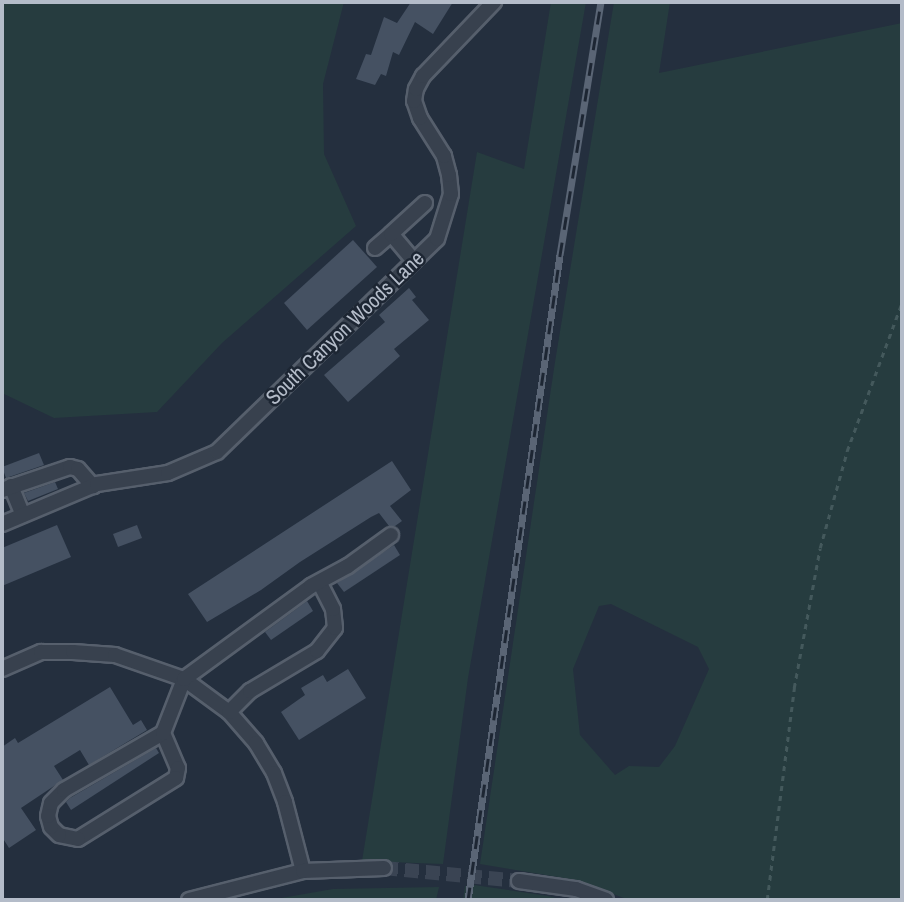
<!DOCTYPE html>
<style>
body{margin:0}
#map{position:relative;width:904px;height:902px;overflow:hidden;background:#242f3e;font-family:"Archivo Narrow",sans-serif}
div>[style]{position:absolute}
.green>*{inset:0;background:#263c3f}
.building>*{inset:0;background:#455162}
.minor-tunnel>*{height:14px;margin-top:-7px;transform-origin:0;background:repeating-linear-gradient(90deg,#3a4453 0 14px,transparent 0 21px)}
.path>*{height:2.5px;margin-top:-1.25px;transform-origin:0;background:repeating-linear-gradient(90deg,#44595c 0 5px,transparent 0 10px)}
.roads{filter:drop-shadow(2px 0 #565f6c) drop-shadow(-2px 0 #565f6c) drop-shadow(0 2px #565f6c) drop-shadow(0 -2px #565f6c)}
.minor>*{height:14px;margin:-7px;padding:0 7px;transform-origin:7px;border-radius:7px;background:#38414e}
.rail>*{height:7px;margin-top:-3.5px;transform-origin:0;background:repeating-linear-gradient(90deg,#1d2633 0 13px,#5a6575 0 26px);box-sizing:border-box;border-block:2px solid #5a6575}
span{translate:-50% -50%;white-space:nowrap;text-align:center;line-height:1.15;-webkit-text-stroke:5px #1d2633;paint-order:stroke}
.street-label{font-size:21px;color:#b4bcc9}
.frame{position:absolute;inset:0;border:4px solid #b4bcc9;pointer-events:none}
</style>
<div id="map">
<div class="green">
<div style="clip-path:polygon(2px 2px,344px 2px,323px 84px,324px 154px,356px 226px,222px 343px,157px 412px,54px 418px,2px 393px)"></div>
<div style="clip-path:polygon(551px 2px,586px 2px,468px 678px,443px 864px,362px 861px,477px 152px,524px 169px)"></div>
<div style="clip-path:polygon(evenodd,614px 2px,670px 2px,659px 73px,902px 23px,902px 900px,629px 900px,576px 880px,480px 864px,555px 362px,614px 2px,611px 604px,698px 647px,709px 669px,675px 746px,659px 767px,629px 766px,615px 775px,580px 735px,573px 669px,599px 606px,611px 604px)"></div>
<div style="clip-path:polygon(474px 885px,548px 896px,563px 900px,463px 900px,465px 886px)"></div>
<div style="clip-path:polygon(439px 887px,436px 900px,270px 900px,333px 889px)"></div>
</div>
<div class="building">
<div style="clip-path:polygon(411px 2px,453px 2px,433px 34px,415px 22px,399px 55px,393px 52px,386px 76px,381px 74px,375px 85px,356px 79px,366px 54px,371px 55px,384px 17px,397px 23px)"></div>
<div style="clip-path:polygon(353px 240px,377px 267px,307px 330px,284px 303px)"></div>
<div style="clip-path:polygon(409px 288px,416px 297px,412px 300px,429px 320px,394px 349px,400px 356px,348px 402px,324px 375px,385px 322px,379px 315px)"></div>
<div style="clip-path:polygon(39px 453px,44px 465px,6px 478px,2px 467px)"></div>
<div style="clip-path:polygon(392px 461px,411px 490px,390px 506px,402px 521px,395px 526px,389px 526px,379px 513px,371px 517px,300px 562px,261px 590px,207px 622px,188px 594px)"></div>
<div style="clip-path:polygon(55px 482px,58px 489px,28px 501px,24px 493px)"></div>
<div style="clip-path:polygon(57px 525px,71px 557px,2px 586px,2px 548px)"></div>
<div style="clip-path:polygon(137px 525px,142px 538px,118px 547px,113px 534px)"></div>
<div style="clip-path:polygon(394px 545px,400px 555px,344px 592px,337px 583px)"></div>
<div style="clip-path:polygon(307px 601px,313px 611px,271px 640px,265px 632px)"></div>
<div style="clip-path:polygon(348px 669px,366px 698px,299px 740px,281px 712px,305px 695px,301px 688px,323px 675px,327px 682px)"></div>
<div style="clip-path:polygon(110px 687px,133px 725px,141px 720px,147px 730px,89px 765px,80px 750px,54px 766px,63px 780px,21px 808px,36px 830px,9px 848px,2px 837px,2px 747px,15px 738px,18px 743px)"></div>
<div style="clip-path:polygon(156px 748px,159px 753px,71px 810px,66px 802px,70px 798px)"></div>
</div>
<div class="minor-tunnel">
<div style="left:384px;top:868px;width:136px;rotate:5.5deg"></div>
</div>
<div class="path">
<div style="left:767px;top:900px;width:214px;rotate:-82.7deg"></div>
<div style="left:794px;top:688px;width:142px;rotate:-79.5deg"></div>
<div style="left:820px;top:548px;width:101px;rotate:-74.4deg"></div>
<div style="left:847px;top:451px;width:159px;rotate:-69.7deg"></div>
</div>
<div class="roads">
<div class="minor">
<div style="left:375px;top:248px;width:21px;rotate:-41deg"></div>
<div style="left:414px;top:261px;width:35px;rotate:-130deg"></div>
<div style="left:391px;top:234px;width:46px;rotate:-42.4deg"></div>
<div style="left:11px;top:486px;width:31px;rotate:68deg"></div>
<div style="left:2px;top:490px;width:72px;rotate:-18.7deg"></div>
<div style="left:70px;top:467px;width:8px;rotate:14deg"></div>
<div style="left:78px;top:469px;width:23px;rotate:49deg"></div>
<div style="left:2px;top:524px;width:103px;rotate:-22.8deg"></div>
<div style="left:97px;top:484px;width:72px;rotate:-8.8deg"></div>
<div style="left:168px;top:473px;width:53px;rotate:-23.2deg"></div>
<div style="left:217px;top:452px;width:306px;rotate:-44.1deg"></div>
<div style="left:437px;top:239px;width:47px;rotate:-72.7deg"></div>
<div style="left:451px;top:194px;width:19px;rotate:-96deg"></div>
<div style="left:449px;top:175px;width:20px;rotate:-105deg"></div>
<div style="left:444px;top:156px;width:45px;rotate:-122.3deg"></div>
<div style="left:420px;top:118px;width:18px;rotate:-109deg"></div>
<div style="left:414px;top:101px;width:12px;rotate:-81deg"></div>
<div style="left:416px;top:89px;width:15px;rotate:-62deg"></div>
<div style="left:423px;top:76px;width:103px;rotate:-46.2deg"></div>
<div style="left:2px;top:669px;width:43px;rotate:-23.6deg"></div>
<div style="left:41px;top:652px;width:32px"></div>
<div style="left:73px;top:652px;width:42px;rotate:4.1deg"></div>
<div style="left:115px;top:655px;width:73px;rotate:19.2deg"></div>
<div style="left:184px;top:679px;width:56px;rotate:36.3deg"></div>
<div style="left:229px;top:712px;width:41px;rotate:48.9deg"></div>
<div style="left:256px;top:743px;width:35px;rotate:59deg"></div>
<div style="left:274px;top:773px;width:31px;rotate:69deg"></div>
<div style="left:285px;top:802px;width:71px;rotate:75.4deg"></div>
<div style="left:229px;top:712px;width:30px;rotate:-45deg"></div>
<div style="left:250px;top:691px;width:78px;rotate:-30.8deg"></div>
<div style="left:317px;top:651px;width:29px;rotate:-52deg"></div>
<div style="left:335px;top:628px;width:19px;rotate:-96deg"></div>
<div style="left:333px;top:609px;width:30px;rotate:-117deg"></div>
<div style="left:163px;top:733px;width:38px;rotate:67deg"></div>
<div style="left:178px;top:768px;width:10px;rotate:101deg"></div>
<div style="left:176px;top:778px;width:115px;rotate:148.1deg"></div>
<div style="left:78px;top:839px;width:19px;rotate:-168deg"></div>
<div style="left:59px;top:835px;width:11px;rotate:-135deg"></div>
<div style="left:51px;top:827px;width:11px;rotate:-105deg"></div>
<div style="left:48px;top:816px;width:13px;rotate:-77deg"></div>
<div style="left:51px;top:803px;width:18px;rotate:-45deg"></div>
<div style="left:64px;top:790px;width:114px;rotate:-29.9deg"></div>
<div style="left:163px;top:733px;width:58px;rotate:-68.7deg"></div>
<div style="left:184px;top:679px;width:157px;rotate:-36.2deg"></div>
<div style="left:311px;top:586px;width:42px;rotate:-28.4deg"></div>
<div style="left:348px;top:566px;width:53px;rotate:-35.8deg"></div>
<div style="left:519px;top:881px;width:58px;rotate:8deg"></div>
<div style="left:576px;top:889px;width:32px;rotate:20deg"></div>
<div style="left:189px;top:900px;width:118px;rotate:-14.3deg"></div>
<div style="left:303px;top:871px;width:81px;rotate:-2.1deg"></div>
</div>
</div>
<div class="rail">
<div style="left:468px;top:900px;width:652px;rotate:-81.88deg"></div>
<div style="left:560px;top:255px;width:256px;rotate:-80.8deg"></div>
</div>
<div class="street-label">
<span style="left:345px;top:328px;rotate:-44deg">South Canyon Woods Lane</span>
</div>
<div class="frame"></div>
</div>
